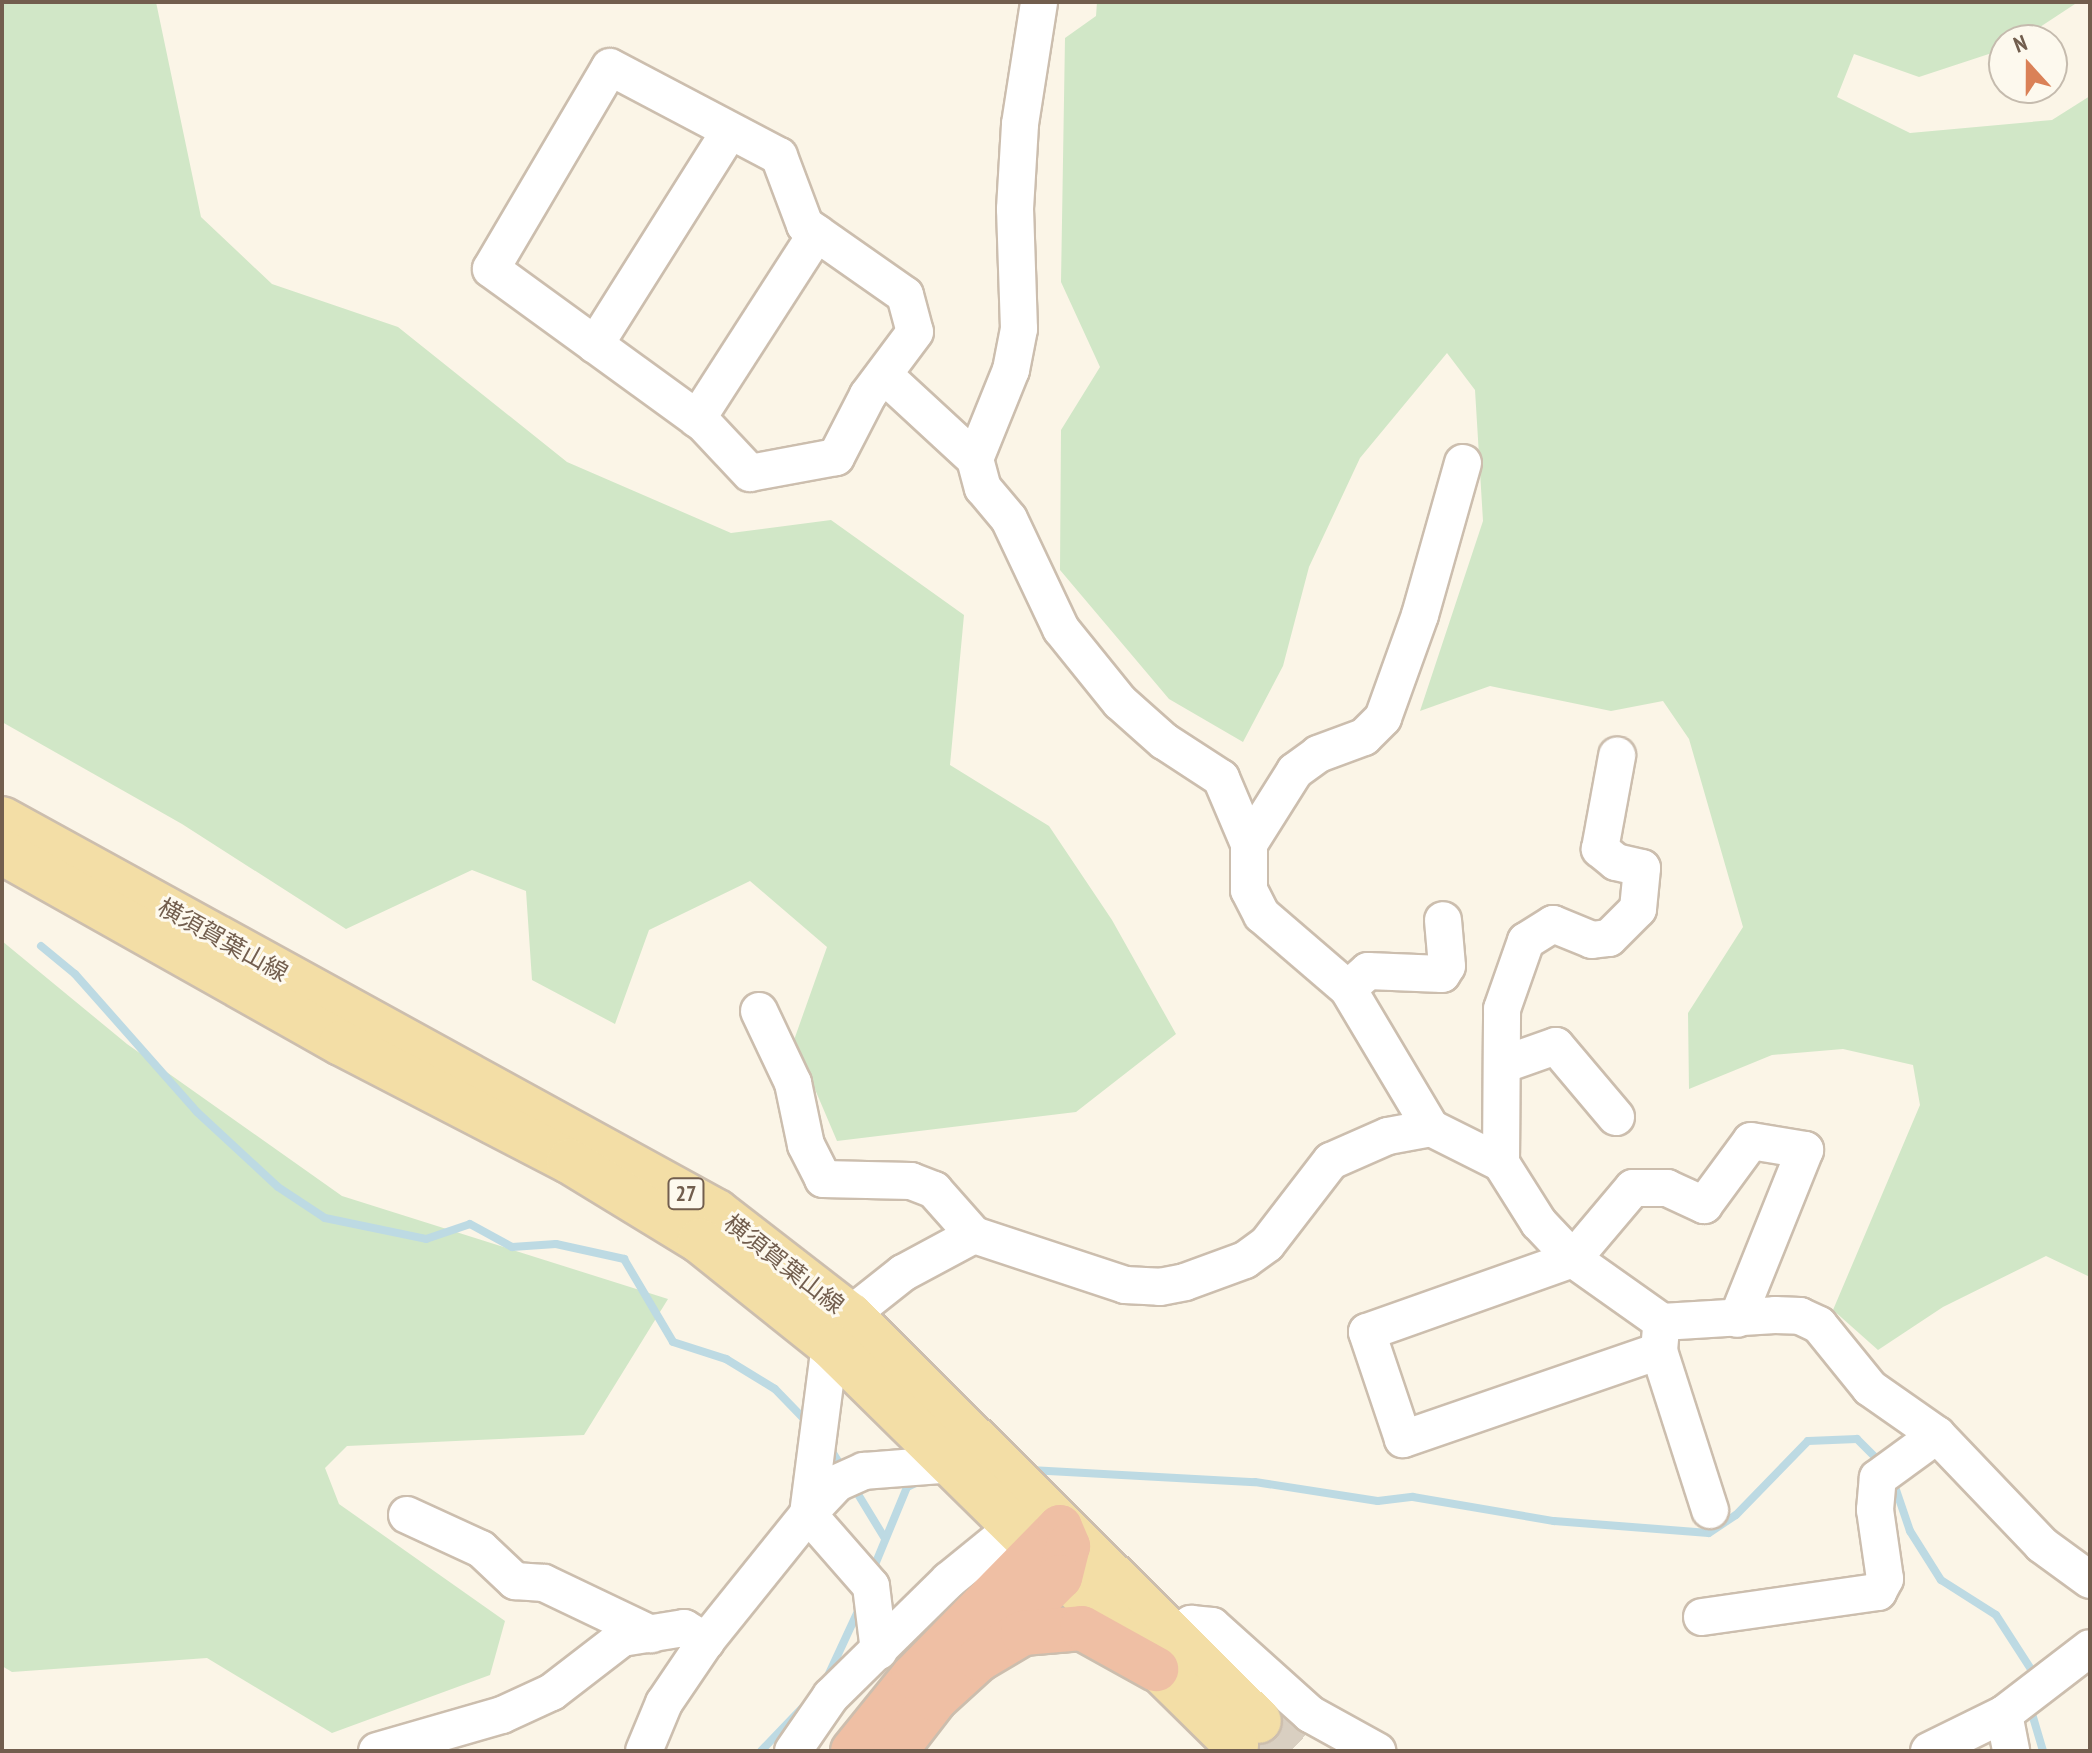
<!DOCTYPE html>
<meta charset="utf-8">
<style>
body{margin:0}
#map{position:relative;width:2092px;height:1753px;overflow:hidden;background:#fbf5e7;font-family:"PT Sans Narrow","Noto Sans JP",sans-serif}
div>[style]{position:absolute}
.green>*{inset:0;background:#d1e7c7}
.stream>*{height:8px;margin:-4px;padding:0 4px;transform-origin:4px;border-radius:4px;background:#bddae3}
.major-tunnel>*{height:44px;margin-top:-22px;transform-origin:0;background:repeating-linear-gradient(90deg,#d9cfc1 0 44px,transparent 0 66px)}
.roads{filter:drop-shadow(2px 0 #ccbeae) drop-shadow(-2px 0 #ccbeae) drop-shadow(0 2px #ccbeae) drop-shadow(0 -2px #ccbeae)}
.minor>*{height:36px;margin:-18px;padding:0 18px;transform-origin:18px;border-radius:18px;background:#fff}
.major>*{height:44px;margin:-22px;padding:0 22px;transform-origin:22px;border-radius:22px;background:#f3dea6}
.highway>*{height:44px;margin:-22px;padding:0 22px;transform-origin:22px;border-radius:22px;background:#efbfa4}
span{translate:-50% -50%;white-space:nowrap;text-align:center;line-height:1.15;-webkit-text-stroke:6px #fdf9ee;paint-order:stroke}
.shield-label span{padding:2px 6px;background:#fdf9ee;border:2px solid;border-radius:6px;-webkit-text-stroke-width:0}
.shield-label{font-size:22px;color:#725e4e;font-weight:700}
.street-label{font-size:24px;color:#725e4e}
.frame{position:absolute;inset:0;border:4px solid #725e4e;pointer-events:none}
.north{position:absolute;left:1988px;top:24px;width:80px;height:80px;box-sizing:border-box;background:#fdf9ee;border:2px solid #c5bbae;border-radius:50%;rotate:339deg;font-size:22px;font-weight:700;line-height:32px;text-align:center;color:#725e4e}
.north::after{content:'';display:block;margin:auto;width:28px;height:36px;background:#da8157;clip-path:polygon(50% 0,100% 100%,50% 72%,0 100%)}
</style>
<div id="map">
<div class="green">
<div style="clip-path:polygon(2px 2px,156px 2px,201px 217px,272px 284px,398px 327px,567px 462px,731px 533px,831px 520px,964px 615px,950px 765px,1049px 826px,1112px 920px,1176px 1034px,1076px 1112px,837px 1141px,794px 1040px,827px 947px,750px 881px,649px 930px,615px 1024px,532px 980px,526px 891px,472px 870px,346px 929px,182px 824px,2px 722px)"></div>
<div style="clip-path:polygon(1097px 2px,2078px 2px,2020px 40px,2004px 40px,2004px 49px,1919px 77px,1854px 54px,1837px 97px,1910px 133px,2052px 120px,2090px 96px,2090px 1277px,2046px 1256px,1943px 1307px,1878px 1350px,1833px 1310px,1920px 1105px,1913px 1065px,1843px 1049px,1772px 1055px,1689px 1089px,1688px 1013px,1743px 927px,1689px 739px,1663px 701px,1611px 711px,1490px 686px,1420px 711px,1483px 521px,1475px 390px,1447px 353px,1360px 458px,1309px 567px,1283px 666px,1243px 742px,1169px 699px,1060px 570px,1061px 430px,1100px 367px,1061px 282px,1065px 38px,1096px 16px)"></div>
<div style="clip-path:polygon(2px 941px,127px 1044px,342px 1196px,668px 1299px,584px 1435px,347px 1446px,325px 1468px,339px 1504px,505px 1621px,490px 1675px,332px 1733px,207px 1658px,12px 1672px,2px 1666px)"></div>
</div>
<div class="stream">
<div style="left:41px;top:946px;width:44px;rotate:39.5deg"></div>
<div style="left:75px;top:974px;width:184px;rotate:48.5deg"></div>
<div style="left:197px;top:1112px;width:110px;rotate:42.8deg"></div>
<div style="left:278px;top:1187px;width:56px;rotate:33.4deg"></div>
<div style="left:325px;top:1218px;width:103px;rotate:11.7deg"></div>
<div style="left:426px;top:1239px;width:46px;rotate:-18.8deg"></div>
<div style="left:470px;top:1224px;width:48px;rotate:28.7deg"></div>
<div style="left:512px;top:1247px;width:44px;rotate:-3.9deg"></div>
<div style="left:556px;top:1244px;width:70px;rotate:12.4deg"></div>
<div style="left:624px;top:1259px;width:96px;rotate:59.4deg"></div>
<div style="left:673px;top:1342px;width:56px;rotate:17.8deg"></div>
<div style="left:726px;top:1359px;width:57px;rotate:31.5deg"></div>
<div style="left:775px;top:1389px;width:47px;rotate:45.9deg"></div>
<div style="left:828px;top:1445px;width:31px;rotate:58deg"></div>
<div style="left:1030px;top:1470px;width:225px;rotate:3.1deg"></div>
<div style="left:1255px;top:1482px;width:124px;rotate:8.8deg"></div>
<div style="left:1378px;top:1501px;width:35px;rotate:-7deg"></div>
<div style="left:1413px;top:1497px;width:143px;rotate:9.7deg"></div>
<div style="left:1554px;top:1521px;width:155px;rotate:4.4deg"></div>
<div style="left:1709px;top:1533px;width:32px;rotate:-34deg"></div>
<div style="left:1736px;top:1515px;width:103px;rotate:-45.8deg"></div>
<div style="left:1808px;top:1441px;width:49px;rotate:-2.3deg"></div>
<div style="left:1857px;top:1439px;width:34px;rotate:45deg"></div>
<div style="left:1893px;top:1481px;width:53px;rotate:71.2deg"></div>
<div style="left:1910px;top:1531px;width:58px;rotate:57.7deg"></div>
<div style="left:1941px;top:1580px;width:65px;rotate:32.5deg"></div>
<div style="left:1996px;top:1615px;width:74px;rotate:57.2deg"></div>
<div style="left:853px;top:1486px;width:60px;rotate:58.7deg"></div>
<div style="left:872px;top:1572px;width:92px;rotate:-67.6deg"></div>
<div style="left:907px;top:1487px;width:14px;rotate:-25deg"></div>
<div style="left:827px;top:1678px;width:78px;rotate:-65.1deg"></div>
<div style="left:2030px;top:1707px;width:46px;rotate:73.5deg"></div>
<div style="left:761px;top:1751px;width:61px;rotate:-46.3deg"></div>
</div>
<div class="major-tunnel">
<div style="left:1259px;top:1721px;width:45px;rotate:42.3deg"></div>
</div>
<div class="roads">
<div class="minor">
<div style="left:610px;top:67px;width:191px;rotate:27.8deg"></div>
<div style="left:779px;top:156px;width:74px;rotate:69.4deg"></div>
<div style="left:805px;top:225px;width:122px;rotate:35deg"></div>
<div style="left:905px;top:295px;width:38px;rotate:75deg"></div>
<div style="left:915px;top:332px;width:79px;rotate:126.7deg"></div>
<div style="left:868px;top:395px;width:70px;rotate:117.3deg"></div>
<div style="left:836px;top:457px;width:87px;rotate:169.5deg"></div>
<div style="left:750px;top:473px;width:69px;rotate:-133.2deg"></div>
<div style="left:703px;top:423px;width:262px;rotate:-144deg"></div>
<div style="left:491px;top:269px;width:234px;rotate:-59.5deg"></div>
<div style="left:595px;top:345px;width:252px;rotate:-57.8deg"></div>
<div style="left:885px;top:376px;width:122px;rotate:42.7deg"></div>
<div style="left:975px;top:459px;width:30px;rotate:75deg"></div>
<div style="left:983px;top:488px;width:40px;rotate:50deg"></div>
<div style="left:1009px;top:519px;width:122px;rotate:64.7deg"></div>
<div style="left:1061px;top:629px;width:94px;rotate:51.1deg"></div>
<div style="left:1120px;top:702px;width:59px;rotate:41.6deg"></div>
<div style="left:1164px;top:741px;width:68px;rotate:33deg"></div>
<div style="left:1221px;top:778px;width:72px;rotate:67deg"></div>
<div style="left:1249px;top:844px;width:46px;rotate:90deg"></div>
<div style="left:1249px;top:890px;width:28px;rotate:63deg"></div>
<div style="left:1262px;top:915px;width:113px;rotate:40.7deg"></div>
<div style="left:1348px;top:989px;width:162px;rotate:59.2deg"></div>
<div style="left:1431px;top:1128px;width:78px;rotate:26.6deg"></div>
<div style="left:1501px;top:1163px;width:71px;rotate:57.7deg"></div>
<div style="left:1539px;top:1223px;width:50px;rotate:46.6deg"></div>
<div style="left:1573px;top:1259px;width:109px;rotate:35.3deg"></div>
<div style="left:1662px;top:1322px;width:113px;rotate:-3.5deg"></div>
<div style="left:1775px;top:1315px;width:25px;rotate:2deg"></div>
<div style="left:1800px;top:1316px;width:21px;rotate:25deg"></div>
<div style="left:1819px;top:1325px;width:81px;rotate:51deg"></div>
<div style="left:1870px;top:1388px;width:82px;rotate:35deg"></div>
<div style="left:1937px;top:1435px;width:152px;rotate:46.3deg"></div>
<div style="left:2042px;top:1545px;width:59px;rotate:36.1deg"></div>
<div style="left:697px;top:419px;width:221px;rotate:-57.2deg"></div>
<div style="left:975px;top:459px;width:96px;rotate:-68deg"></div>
<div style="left:1011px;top:370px;width:42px;rotate:-79deg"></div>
<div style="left:1019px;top:329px;width:120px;rotate:-91.9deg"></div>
<div style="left:1015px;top:209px;width:85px;rotate:-86.6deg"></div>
<div style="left:1020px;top:124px;width:123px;rotate:-81.1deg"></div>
<div style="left:1249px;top:844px;width:86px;rotate:-57.8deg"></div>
<div style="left:1295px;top:771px;width:29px;rotate:-36deg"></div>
<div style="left:1318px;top:754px;width:49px;rotate:-20.3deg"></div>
<div style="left:1364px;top:737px;width:27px;rotate:-45deg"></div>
<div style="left:1383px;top:718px;width:109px;rotate:-70.2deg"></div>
<div style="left:1420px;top:615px;width:158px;rotate:-74.2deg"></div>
<div style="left:1348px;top:989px;width:27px;rotate:-42deg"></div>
<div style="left:1368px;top:971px;width:74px;rotate:2.3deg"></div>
<div style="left:1442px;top:974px;width:9px;rotate:-58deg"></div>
<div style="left:1447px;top:966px;width:46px;rotate:-95deg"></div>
<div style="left:759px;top:1011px;width:80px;rotate:64.7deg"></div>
<div style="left:793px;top:1083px;width:63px;rotate:78.2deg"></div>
<div style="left:806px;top:1145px;width:38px;rotate:63deg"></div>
<div style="left:823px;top:1179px;width:88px;rotate:1.3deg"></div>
<div style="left:911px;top:1181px;width:25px;rotate:21deg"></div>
<div style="left:934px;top:1190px;width:60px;rotate:48.4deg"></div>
<div style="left:1502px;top:1065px;width:57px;rotate:-19.4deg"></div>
<div style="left:1556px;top:1046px;width:93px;rotate:49.8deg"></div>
<div style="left:1501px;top:1163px;width:154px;rotate:-89.6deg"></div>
<div style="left:1502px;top:1009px;width:72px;rotate:-70.6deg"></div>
<div style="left:1526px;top:941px;width:32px;rotate:-32deg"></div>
<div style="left:1553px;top:924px;width:42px;rotate:22.3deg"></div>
<div style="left:1592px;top:940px;width:17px;rotate:-7deg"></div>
<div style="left:1609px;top:938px;width:41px;rotate:-45deg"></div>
<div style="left:1638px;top:909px;width:41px;rotate:-84.4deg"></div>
<div style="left:1642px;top:868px;width:27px;rotate:-167deg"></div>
<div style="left:1616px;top:862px;width:21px;rotate:-141deg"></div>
<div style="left:1600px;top:849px;width:95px;rotate:-79.6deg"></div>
<div style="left:1661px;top:1328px;width:23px;rotate:95deg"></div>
<div style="left:1659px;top:1351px;width:167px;rotate:72.2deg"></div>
<div style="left:1659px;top:1351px;width:271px;rotate:161deg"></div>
<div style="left:1403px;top:1439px;width:113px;rotate:-108.6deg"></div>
<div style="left:1367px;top:1332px;width:219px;rotate:-19.5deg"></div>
<div style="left:1573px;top:1259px;width:93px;rotate:-49.8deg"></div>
<div style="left:1633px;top:1188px;width:34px"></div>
<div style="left:1667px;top:1188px;width:41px;rotate:24.7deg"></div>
<div style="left:1704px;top:1205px;width:79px;rotate:-53.7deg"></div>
<div style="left:1751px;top:1141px;width:55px;rotate:9.5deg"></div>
<div style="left:1805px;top:1150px;width:182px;rotate:111.9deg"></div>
<div style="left:407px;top:1515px;width:81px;rotate:24.7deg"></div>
<div style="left:481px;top:1549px;width:47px;rotate:43.3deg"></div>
<div style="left:515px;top:1581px;width:29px;rotate:4deg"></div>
<div style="left:544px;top:1583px;width:119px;rotate:25.5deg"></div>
<div style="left:1702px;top:1617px;width:178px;rotate:-8.1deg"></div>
<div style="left:1878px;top:1592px;width:15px;rotate:-62deg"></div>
<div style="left:1885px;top:1579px;width:70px;rotate:-98.2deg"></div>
<div style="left:1875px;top:1510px;width:32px;rotate:-85deg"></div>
<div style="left:1878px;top:1478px;width:73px;rotate:-36.1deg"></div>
<div style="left:1171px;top:1640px;width:26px;rotate:-39deg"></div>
<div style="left:1191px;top:1624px;width:21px;rotate:5deg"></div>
<div style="left:1212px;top:1626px;width:132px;rotate:41.9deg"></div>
<div style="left:1310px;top:1714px;width:77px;rotate:28.9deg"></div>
<div style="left:879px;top:1651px;width:65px;rotate:-97deg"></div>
<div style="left:871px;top:1586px;width:96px;rotate:-131.2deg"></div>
<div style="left:808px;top:1514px;width:42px;rotate:-46.9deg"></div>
<div style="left:837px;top:1483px;width:30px;rotate:-24deg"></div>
<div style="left:864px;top:1471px;width:88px;rotate:-4.5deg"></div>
<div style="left:2004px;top:1714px;width:38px;rotate:79deg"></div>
<div style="left:377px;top:1751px;width:130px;rotate:-16.1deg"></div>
<div style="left:502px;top:1715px;width:55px;rotate:-24.7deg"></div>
<div style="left:552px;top:1692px;width:88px;rotate:-37.6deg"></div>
<div style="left:622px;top:1638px;width:63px;rotate:-9.2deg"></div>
<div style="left:684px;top:1628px;width:26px;rotate:31deg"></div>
<div style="left:644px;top:1751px;width:52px;rotate:-67.4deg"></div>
<div style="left:664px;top:1703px;width:75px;rotate:-55.9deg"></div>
<div style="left:706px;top:1641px;width:163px;rotate:-51.2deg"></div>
<div style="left:808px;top:1514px;width:170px;rotate:-82.6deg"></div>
<div style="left:830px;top:1345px;width:36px;rotate:-56deg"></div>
<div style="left:850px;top:1315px;width:68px;rotate:-38.4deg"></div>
<div style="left:903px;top:1273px;width:81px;rotate:-28.2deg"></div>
<div style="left:974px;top:1235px;width:159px;rotate:18.3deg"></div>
<div style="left:1125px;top:1285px;width:35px;rotate:3deg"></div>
<div style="left:1160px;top:1287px;width:25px;rotate:-11deg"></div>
<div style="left:1185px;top:1282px;width:64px;rotate:-20.1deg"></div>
<div style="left:1245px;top:1260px;width:27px;rotate:-36deg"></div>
<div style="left:1267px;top:1244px;width:105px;rotate:-52.4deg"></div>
<div style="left:1331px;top:1161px;width:62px;rotate:-23.7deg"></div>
<div style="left:1388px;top:1136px;width:44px;rotate:-10.5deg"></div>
<div style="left:793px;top:1751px;width:67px;rotate:-55.4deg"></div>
<div style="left:831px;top:1696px;width:165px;rotate:-44.5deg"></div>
<div style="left:949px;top:1580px;width:82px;rotate:-39.1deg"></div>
<div style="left:1929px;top:1751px;width:84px;rotate:-26.3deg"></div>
<div style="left:2004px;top:1714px;width:108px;rotate:-37.5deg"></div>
</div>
<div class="major">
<div style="left:2px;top:819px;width:816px;rotate:28.8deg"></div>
<div style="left:717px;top:1212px;width:168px;rotate:37.8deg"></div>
<div style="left:850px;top:1315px;width:576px;rotate:44.79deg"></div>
<div style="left:2px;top:852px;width:389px;rotate:29.4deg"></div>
<div style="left:341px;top:1043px;width:257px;rotate:27.4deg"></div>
<div style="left:569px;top:1161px;width:153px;rotate:31.4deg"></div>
<div style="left:700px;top:1241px;width:166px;rotate:38.7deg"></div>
<div style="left:830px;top:1345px;width:570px;rotate:44.57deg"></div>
</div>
<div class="highway">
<div style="left:853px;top:1751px;width:95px;rotate:-51deg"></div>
<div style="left:913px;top:1677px;width:210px;rotate:-45.6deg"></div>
<div style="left:1060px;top:1527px;width:21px;rotate:67deg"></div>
<div style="left:1068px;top:1546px;width:32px;rotate:104deg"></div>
<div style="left:1060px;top:1577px;width:115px;rotate:134.6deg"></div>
<div style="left:895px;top:1751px;width:66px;rotate:-52.4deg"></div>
<div style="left:935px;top:1699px;width:59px;rotate:-42.3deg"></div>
<div style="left:979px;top:1659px;width:51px;rotate:-30.6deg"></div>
<div style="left:1023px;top:1633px;width:59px;rotate:-4.8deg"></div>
<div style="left:1082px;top:1628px;width:85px;rotate:29deg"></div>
</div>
</div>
<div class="shield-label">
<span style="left:686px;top:1194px">27</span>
</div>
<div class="street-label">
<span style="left:223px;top:940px;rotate:29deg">横須賀葉山線</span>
<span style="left:784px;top:1264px;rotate:38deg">横須賀葉山線</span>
</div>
<div class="frame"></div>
<div class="north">N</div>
</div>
